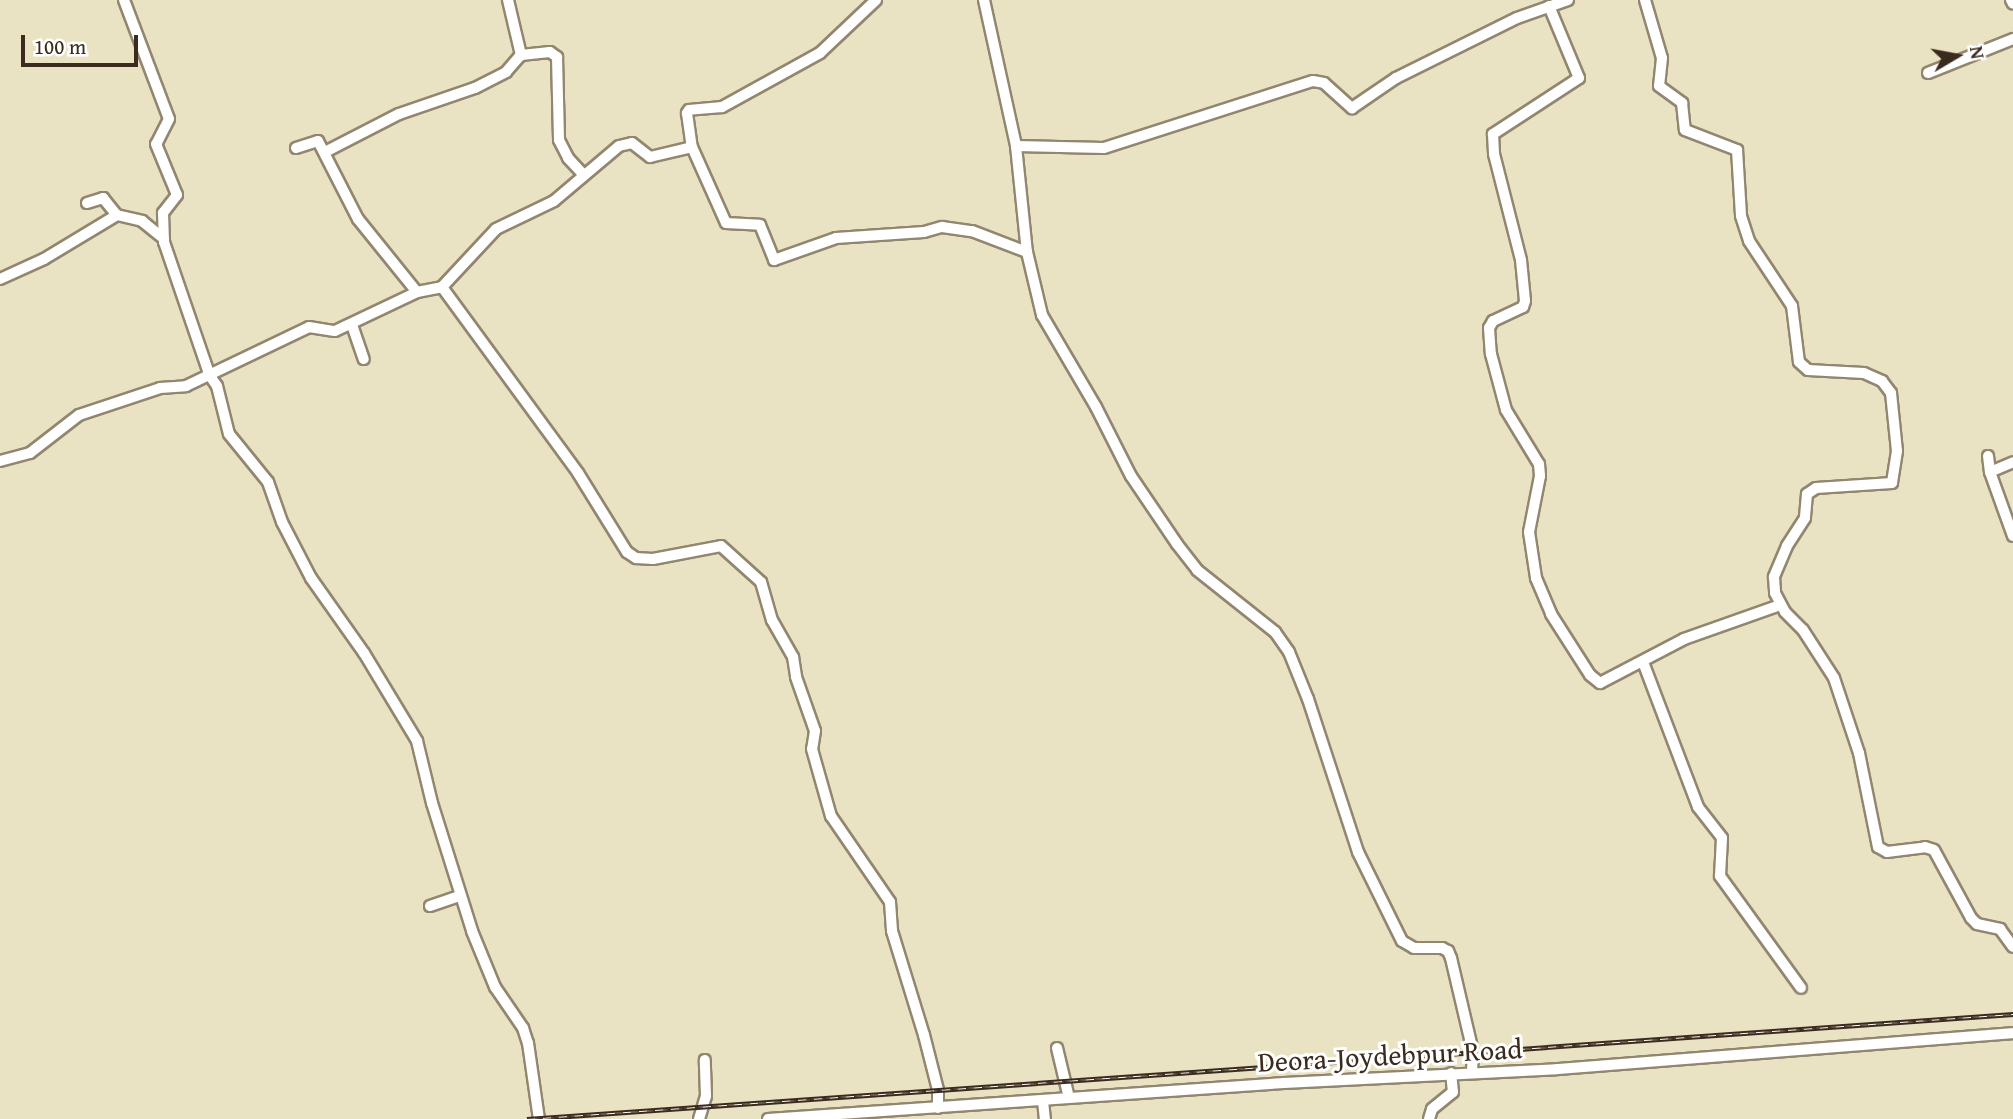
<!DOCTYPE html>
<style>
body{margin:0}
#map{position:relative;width:2013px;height:1119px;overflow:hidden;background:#e9e3c3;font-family:"Gentium Book Plus",serif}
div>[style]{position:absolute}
.roads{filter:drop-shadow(2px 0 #928670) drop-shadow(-2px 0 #928670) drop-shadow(0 2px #928670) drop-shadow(0 -2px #928670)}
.minor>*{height:10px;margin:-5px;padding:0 5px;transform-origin:5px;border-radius:5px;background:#fff}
.rail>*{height:5px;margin-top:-2.5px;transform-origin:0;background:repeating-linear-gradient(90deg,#fff 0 8px,#3b2a1e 0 16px);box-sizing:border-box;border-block:2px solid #3b2a1e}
span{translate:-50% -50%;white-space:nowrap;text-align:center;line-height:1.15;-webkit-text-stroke:6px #fff;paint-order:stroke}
.street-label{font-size:28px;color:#3b2a1e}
.north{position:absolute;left:1922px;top:21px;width:70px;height:70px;-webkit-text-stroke:5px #fff;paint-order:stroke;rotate:80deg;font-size:19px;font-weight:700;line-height:28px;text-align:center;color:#3b2a1e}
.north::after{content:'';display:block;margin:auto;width:24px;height:32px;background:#3b2a1e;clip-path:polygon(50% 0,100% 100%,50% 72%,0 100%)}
.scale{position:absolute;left:21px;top:35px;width:117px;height:32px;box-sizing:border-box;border:4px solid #3b2a1e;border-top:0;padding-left:9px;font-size:21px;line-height:24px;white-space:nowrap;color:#3b2a1e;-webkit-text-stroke:5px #fff;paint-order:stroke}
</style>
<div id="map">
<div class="roads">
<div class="minor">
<div style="left:124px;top:0;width:127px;rotate:69.3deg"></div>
<div style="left:169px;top:119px;width:28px;rotate:117deg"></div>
<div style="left:156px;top:144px;width:55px;rotate:67.6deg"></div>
<div style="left:177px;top:195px;width:23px;rotate:128deg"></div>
<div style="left:163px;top:213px;width:29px;rotate:88deg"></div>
<div style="left:164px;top:242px;width:142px;rotate:71.1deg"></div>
<div style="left:210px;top:376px;width:12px;rotate:55deg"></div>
<div style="left:217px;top:386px;width:49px;rotate:76deg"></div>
<div style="left:229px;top:434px;width:62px;rotate:50.9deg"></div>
<div style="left:268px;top:482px;width:42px;rotate:70.7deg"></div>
<div style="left:282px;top:522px;width:63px;rotate:62.6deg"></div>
<div style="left:311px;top:578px;width:92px;rotate:54.8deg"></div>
<div style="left:364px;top:653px;width:103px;rotate:58.9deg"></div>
<div style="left:417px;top:741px;width:64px;rotate:76.4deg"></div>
<div style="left:432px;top:803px;width:134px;rotate:72.6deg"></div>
<div style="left:472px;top:931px;width:61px;rotate:67.7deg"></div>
<div style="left:495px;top:987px;width:50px;rotate:55.7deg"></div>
<div style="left:523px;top:1028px;width:16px;rotate:72deg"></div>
<div style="left:528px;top:1043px;width:77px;rotate:81.8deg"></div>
<div style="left:508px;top:0;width:57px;rotate:76.7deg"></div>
<div style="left:876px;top:0;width:77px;rotate:136.6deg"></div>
<div style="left:820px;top:53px;width:112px;rotate:151.1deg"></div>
<div style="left:722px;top:107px;width:33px;rotate:175deg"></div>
<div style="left:689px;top:110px;width:4px;rotate:124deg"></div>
<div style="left:687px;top:113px;width:34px;rotate:82deg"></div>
<div style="left:692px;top:147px;width:83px;rotate:65.9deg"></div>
<div style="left:726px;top:223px;width:34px;rotate:3deg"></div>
<div style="left:760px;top:225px;width:38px;rotate:68deg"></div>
<div style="left:774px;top:260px;width:66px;rotate:-19.5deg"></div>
<div style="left:836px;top:238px;width:88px;rotate:-3.9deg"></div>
<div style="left:924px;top:232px;width:19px;rotate:-16deg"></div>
<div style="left:942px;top:227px;width:30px;rotate:8deg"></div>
<div style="left:972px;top:231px;width:59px;rotate:20.9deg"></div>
<div style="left:984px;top:0;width:149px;rotate:77.6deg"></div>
<div style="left:1016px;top:146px;width:107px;rotate:84.1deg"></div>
<div style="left:1027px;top:252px;width:65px;rotate:76.6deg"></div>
<div style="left:1042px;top:315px;width:107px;rotate:59.6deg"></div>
<div style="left:1096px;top:407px;width:77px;rotate:63.1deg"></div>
<div style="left:1131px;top:476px;width:82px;rotate:55.9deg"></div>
<div style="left:1177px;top:544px;width:33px;rotate:52deg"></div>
<div style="left:1197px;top:570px;width:100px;rotate:38.5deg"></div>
<div style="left:1275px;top:632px;width:24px;rotate:55deg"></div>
<div style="left:1289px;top:652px;width:51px;rotate:68deg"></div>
<div style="left:1308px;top:699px;width:161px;rotate:71.9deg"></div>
<div style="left:1358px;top:852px;width:99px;rotate:63.7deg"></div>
<div style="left:1402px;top:941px;width:14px;rotate:30deg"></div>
<div style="left:1414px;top:948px;width:28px"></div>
<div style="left:1442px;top:948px;width:7px;rotate:27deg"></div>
<div style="left:1448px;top:951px;width:8px;rotate:67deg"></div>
<div style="left:1451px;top:958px;width:97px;rotate:76.8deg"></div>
<div style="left:1473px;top:1052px;width:21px;rotate:93deg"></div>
<div style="left:1645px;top:0;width:60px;rotate:73.7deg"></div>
<div style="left:1662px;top:58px;width:28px;rotate:96deg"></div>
<div style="left:1659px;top:86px;width:29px;rotate:36deg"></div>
<div style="left:1682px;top:103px;width:27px;rotate:84deg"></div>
<div style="left:1685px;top:130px;width:56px;rotate:21deg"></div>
<div style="left:1737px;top:150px;width:66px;rotate:86.5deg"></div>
<div style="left:1741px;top:216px;width:26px;rotate:72deg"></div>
<div style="left:1749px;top:241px;width:78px;rotate:56.5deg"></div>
<div style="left:1792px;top:306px;width:56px;rotate:82.9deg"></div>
<div style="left:1799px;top:362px;width:12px;rotate:42deg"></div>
<div style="left:1808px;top:370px;width:56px;rotate:3.1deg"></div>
<div style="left:1864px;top:373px;width:20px;rotate:24deg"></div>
<div style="left:1882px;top:381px;width:15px;rotate:53deg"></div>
<div style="left:1891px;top:393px;width:58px;rotate:84.1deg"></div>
<div style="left:1897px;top:451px;width:32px;rotate:99deg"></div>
<div style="left:1892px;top:483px;width:76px;rotate:176.2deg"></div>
<div style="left:1816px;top:488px;width:11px;rotate:146deg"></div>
<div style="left:1807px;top:494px;width:24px;rotate:95deg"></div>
<div style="left:1805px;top:518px;width:33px;rotate:123deg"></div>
<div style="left:1787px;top:546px;width:34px;rotate:113deg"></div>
<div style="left:1774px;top:577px;width:16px;rotate:86deg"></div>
<div style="left:1775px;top:593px;width:21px;rotate:62deg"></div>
<div style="left:1785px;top:612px;width:25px;rotate:45deg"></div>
<div style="left:1803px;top:630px;width:57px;rotate:57.1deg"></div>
<div style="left:1834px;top:678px;width:79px;rotate:71.6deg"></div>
<div style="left:1859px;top:753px;width:96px;rotate:78.6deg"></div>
<div style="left:1878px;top:847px;width:10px;rotate:29deg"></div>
<div style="left:1887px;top:852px;width:38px;rotate:-7deg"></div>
<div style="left:1925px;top:847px;width:9px;rotate:18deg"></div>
<div style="left:1934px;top:850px;width:77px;rotate:61.4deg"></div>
<div style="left:1971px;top:918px;width:8px;rotate:45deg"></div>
<div style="left:1977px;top:924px;width:24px;rotate:12deg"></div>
<div style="left:2000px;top:929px;width:22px;rotate:54deg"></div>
<div style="left:2011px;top:0;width:4px;rotate:63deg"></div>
<div style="left:1549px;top:6px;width:78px;rotate:67.4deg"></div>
<div style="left:1579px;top:78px;width:103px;rotate:146.9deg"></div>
<div style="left:1493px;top:134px;width:20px;rotate:87deg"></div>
<div style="left:1494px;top:154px;width:109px;rotate:75.7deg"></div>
<div style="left:1521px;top:260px;width:41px;rotate:84.4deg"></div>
<div style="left:1525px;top:301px;width:6px;rotate:108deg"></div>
<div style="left:1523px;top:307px;width:33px;rotate:155deg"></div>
<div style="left:1493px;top:321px;width:8px;rotate:120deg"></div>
<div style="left:1489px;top:328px;width:26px;rotate:86deg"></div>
<div style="left:1491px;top:354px;width:58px;rotate:75deg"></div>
<div style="left:1506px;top:410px;width:63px;rotate:58.6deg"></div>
<div style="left:1539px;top:464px;width:12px;rotate:85deg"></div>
<div style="left:1540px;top:476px;width:57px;rotate:101.1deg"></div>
<div style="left:1529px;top:532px;width:47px;rotate:81.3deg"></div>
<div style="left:1536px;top:578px;width:39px;rotate:67deg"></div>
<div style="left:1551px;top:614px;width:72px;rotate:57.4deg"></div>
<div style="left:1590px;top:675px;width:13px;rotate:39deg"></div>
<div style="left:1600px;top:683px;width:95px;rotate:-27.6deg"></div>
<div style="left:1684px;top:639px;width:102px;rotate:-19.5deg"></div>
<div style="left:1928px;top:73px;width:92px;rotate:-21.8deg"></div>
<div style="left:1016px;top:146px;width:88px;rotate:1.3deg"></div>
<div style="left:1104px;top:148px;width:219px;rotate:-17.8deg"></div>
<div style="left:1313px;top:81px;width:11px;rotate:10deg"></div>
<div style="left:1324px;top:83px;width:38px;rotate:42deg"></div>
<div style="left:1352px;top:108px;width:53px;rotate:-34.3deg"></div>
<div style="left:1396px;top:78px;width:135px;rotate:-26.4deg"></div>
<div style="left:1517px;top:18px;width:54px;rotate:-19.4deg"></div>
<div style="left:296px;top:148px;width:23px;rotate:-18deg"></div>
<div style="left:318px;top:141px;width:88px;rotate:62.9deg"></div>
<div style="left:358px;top:219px;width:94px;rotate:51.1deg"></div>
<div style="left:325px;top:152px;width:83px;rotate:-27.2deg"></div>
<div style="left:399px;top:114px;width:80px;rotate:-18.9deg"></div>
<div style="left:475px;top:88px;width:35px;rotate:-27deg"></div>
<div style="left:506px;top:72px;width:23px;rotate:-49deg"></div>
<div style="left:521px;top:55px;width:29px;rotate:-6deg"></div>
<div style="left:550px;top:52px;width:9px;rotate:36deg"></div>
<div style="left:557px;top:57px;width:83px;rotate:88.6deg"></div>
<div style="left:559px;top:140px;width:20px;rotate:63deg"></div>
<div style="left:568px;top:158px;width:23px;rotate:47deg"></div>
<div style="left:87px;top:203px;width:17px;rotate:-17deg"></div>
<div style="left:103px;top:198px;width:22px;rotate:51deg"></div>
<div style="left:117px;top:215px;width:26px;rotate:13deg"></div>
<div style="left:142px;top:221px;width:28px;rotate:39deg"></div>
<div style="left:0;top:279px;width:48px;rotate:-24.4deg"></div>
<div style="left:44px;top:259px;width:85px;rotate:-31.1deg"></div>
<div style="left:442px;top:287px;width:230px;rotate:53.8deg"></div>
<div style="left:578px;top:473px;width:93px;rotate:58.2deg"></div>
<div style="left:627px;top:552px;width:11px;rotate:34deg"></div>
<div style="left:636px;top:558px;width:17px;rotate:3deg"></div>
<div style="left:653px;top:559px;width:69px;rotate:-10.8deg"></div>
<div style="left:721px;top:546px;width:54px;rotate:42deg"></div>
<div style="left:761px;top:582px;width:40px;rotate:74deg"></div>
<div style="left:772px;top:620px;width:43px;rotate:60.4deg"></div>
<div style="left:793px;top:657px;width:20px;rotate:81deg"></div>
<div style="left:796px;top:677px;width:57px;rotate:70.6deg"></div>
<div style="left:815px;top:731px;width:18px;rotate:99deg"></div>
<div style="left:812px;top:749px;width:70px;rotate:74.2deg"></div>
<div style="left:831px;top:816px;width:104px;rotate:55.5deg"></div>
<div style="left:890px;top:902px;width:29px;rotate:86deg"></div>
<div style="left:892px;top:931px;width:109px;rotate:72.9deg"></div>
<div style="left:924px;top:1035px;width:57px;rotate:75.7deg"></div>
<div style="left:938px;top:1090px;width:18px;rotate:90deg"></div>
<div style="left:352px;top:325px;width:36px;rotate:71deg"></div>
<div style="left:1988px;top:456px;width:16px;rotate:83deg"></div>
<div style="left:1990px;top:472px;width:68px;rotate:70.2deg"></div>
<div style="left:0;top:461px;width:31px;rotate:-15deg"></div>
<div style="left:30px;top:453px;width:62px;rotate:-37.8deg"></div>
<div style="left:79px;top:415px;width:85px;rotate:-18.4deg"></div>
<div style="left:160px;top:388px;width:26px;rotate:-4deg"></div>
<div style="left:186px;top:386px;width:136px;rotate:-25.6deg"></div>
<div style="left:309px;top:327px;width:26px;rotate:9deg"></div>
<div style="left:335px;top:331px;width:91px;rotate:-25.4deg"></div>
<div style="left:417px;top:292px;width:25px;rotate:-11deg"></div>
<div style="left:442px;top:287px;width:79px;rotate:-47deg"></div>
<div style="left:496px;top:229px;width:64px;rotate:-25.8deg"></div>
<div style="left:554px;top:201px;width:85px;rotate:-40.2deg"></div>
<div style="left:619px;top:146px;width:13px;rotate:-13deg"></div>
<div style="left:632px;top:143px;width:23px;rotate:38deg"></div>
<div style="left:650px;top:157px;width:43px;rotate:-13.4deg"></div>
<div style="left:1990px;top:472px;width:25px;rotate:-23deg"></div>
<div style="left:1643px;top:662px;width:155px;rotate:69.2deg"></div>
<div style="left:1698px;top:807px;width:39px;rotate:52deg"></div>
<div style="left:1722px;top:838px;width:38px;rotate:93deg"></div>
<div style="left:1720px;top:876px;width:138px;rotate:54.1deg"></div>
<div style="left:430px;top:906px;width:31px;rotate:-19deg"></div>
<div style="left:1057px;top:1048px;width:51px;rotate:76.5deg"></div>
<div style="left:1043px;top:1101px;width:18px;rotate:84deg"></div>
<div style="left:699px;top:1119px;width:24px;rotate:-73deg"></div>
<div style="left:706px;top:1096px;width:36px;rotate:-92deg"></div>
<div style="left:768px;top:1119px;width:517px;rotate:-3.99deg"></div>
<div style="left:1284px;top:1083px;width:273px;rotate:-2.9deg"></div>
<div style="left:1557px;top:1069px;width:457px;rotate:-4.5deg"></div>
<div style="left:1429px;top:1119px;width:10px;rotate:-73deg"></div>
<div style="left:1432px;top:1109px;width:27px;rotate:-39deg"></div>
<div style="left:1453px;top:1092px;width:19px;rotate:-96deg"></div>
</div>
</div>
<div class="rail">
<div style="left:527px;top:1119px;width:1490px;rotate:-4.04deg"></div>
</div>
<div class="street-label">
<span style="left:1390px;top:1055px;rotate:-3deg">Deora-Joydebpur Road</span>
</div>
<div class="north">N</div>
<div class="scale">100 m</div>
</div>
